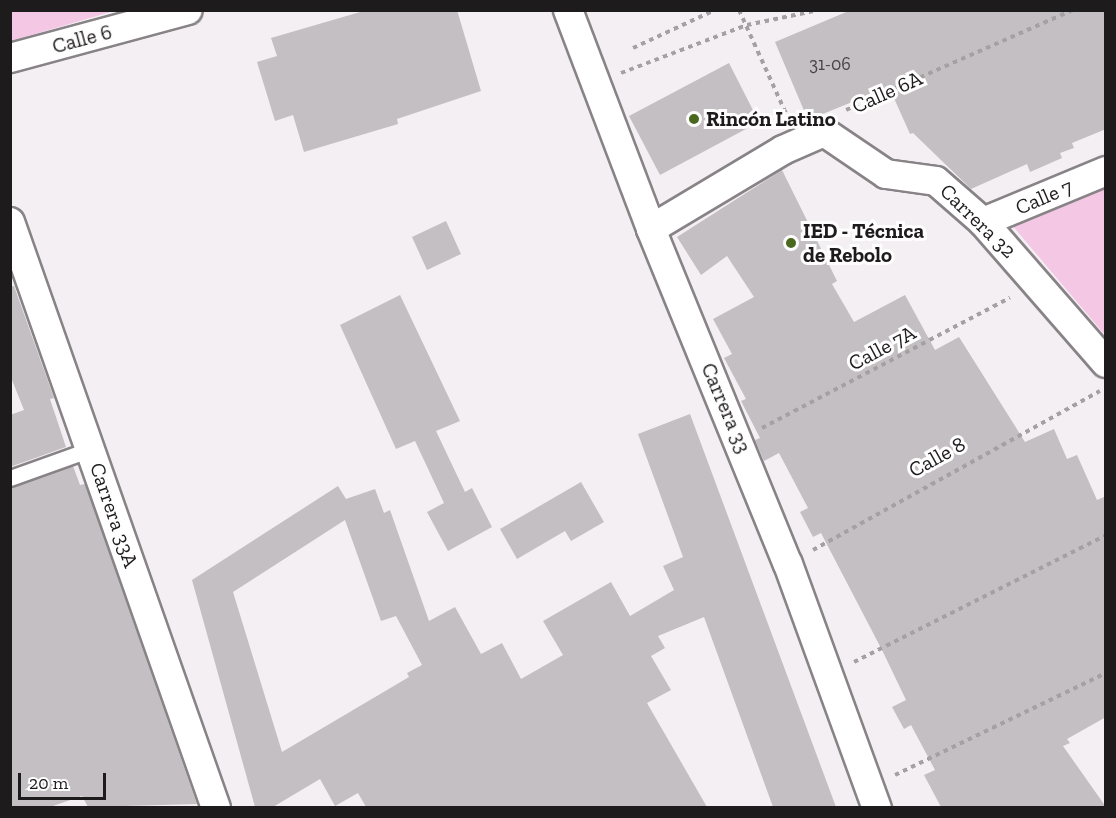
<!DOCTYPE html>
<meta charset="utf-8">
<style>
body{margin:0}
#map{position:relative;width:1116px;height:818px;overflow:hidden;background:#f4eff2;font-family:"Zilla Slab",serif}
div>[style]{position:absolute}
.green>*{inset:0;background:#f4c7e4}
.building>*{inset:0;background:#c4bfc2}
.path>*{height:4px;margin-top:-2px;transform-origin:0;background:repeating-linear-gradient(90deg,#a5a1a3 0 4.5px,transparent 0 9px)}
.roads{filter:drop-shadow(2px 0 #888386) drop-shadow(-2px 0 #888386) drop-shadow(0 2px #888386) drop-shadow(0 -2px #888386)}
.lane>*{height:15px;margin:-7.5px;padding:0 7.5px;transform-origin:7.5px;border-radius:7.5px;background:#fff}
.street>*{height:28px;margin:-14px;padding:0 14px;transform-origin:14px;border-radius:14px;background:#fff}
.dots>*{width:16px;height:16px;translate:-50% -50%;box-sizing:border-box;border:3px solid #fffefe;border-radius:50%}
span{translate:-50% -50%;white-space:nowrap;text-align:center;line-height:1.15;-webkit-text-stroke:6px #fffefe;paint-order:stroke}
.number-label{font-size:18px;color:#474446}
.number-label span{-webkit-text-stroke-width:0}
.street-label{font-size:21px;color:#1d1b1c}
.poi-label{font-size:21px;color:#1d1b1c;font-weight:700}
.left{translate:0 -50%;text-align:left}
.frame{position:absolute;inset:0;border:12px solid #1d1b1c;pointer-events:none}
.scale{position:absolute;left:18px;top:773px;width:88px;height:27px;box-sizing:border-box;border:3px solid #1d1b1c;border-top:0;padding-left:8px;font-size:18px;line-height:21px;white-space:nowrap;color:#1d1b1c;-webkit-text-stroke:4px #fffefe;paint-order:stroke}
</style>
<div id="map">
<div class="green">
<div style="clip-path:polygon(11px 10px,114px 10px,114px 11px,11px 41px)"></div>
<div style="clip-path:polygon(1105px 186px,1105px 335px,1011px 224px)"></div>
</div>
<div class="building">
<div style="clip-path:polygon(367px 10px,457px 10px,481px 91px,397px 119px,398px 124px,304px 152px,293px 115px,275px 121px,257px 62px,277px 56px,271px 38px)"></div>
<div style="clip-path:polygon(851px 10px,1106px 10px,1106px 129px,1072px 143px,1074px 148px,1060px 153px,1062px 158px,1030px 172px,1027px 164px,971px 189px,913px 133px,910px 134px,889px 87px,808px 120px,775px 42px)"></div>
<div style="clip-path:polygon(729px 63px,759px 122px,660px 175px,629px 116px)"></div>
<div style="clip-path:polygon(782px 170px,837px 281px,832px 284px,854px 322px,905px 295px,935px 350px,959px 337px,1025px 442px,1054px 429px,1067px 459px,1077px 455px,1097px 500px,1106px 496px,1106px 717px,1067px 739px,1070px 743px,1063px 746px,1106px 807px,941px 807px,924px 775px,935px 770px,911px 725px,904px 729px,892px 707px,906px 700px,883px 652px,821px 533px,813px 537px,800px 512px,808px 508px,779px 453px,764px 461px,755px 440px,760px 438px,741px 401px,746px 399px,724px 358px,732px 354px,713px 319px,754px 297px,727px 256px,701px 275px,677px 237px)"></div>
<div style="clip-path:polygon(446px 221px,461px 254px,427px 270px,412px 237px)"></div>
<div style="clip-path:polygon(10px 286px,14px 286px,54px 398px,50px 399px,66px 447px,10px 467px,10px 415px,24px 410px,10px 375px)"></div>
<div style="clip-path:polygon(400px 295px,460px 421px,436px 431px,465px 492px,472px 488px,492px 527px,448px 551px,427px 512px,444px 503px,415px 441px,396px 449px,340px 325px)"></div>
<div style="clip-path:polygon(evenodd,690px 414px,836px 807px,773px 807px,704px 617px,658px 636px,665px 648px,651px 656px,671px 690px,647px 703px,707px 807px,366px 807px,358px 793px,335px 806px,320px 779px,273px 807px,255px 807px,192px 580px,338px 486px,346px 499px,375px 489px,384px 513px,390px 510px,429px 621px,455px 607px,481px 654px,502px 643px,521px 679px,563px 655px,543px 621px,611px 582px,630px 616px,674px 590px,663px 566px,683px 557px,638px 434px,690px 414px,345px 520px,381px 621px,396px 616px,422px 665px,407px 673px,409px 677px,282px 752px,233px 592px,345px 520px)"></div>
<div style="clip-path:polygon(73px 466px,80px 485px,85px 484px,197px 804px,88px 807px,82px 796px,50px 807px,10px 807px,10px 487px)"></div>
<div style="clip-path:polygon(581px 482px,604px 522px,571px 541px,565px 531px,517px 559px,500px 529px)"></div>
</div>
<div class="path">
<div style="left:739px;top:10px;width:116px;rotate:65.6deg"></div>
<div style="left:633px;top:48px;width:90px;rotate:-24.9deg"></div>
<div style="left:621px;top:73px;width:135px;rotate:-20.9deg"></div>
<div style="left:747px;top:25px;width:73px;rotate:-11.9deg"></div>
<div style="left:846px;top:110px;width:248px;rotate:-23.8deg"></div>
<div style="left:762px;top:428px;width:280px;rotate:-27.7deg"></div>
<div style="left:813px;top:550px;width:328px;rotate:-29deg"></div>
<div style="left:854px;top:662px;width:282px;rotate:-26.7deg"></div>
<div style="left:895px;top:775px;width:234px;rotate:-25.8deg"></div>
</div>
<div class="roads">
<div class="lane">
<div style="left:10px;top:478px;width:86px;rotate:-19.7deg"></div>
</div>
<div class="street">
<div style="left:568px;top:10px;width:234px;rotate:69.2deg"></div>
<div style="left:651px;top:229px;width:362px;rotate:67.8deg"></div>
<div style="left:788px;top:564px;width:260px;rotate:70deg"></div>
<div style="left:10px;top:58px;width:184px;rotate:-15.1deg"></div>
<div style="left:10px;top:222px;width:621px;rotate:70.63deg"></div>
<div style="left:983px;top:222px;width:133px;rotate:-22.5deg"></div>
<div style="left:651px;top:229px;width:154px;rotate:-30.9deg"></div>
<div style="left:783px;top:150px;width:45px;rotate:-23.7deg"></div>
<div style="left:824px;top:132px;width:75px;rotate:34.1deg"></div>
<div style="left:886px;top:174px;width:50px;rotate:8deg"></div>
<div style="left:936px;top:181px;width:62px;rotate:41.1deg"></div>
<div style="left:983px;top:222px;width:187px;rotate:48.9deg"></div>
</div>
</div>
<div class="dots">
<div style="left:694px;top:119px;background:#4a691e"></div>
<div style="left:791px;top:243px;background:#4a691e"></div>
</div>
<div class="number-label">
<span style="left:830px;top:64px">31-06</span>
</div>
<div class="street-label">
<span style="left:82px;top:39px;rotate:-15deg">Calle 6</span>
<span style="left:887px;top:92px;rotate:-24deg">Calle 6A</span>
<span style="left:1044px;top:197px;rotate:-23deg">Calle 7</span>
<span style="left:978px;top:221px;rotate:44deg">Carrera 32</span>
<span style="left:882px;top:348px;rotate:-28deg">Calle 7A</span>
<span style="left:726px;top:408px;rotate:67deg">Carrera 33</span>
<span style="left:937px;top:457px;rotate:-29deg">Calle 8</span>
<span style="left:114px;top:515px;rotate:71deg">Carrera 33A</span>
</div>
<div class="poi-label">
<span class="left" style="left:706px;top:119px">Rincón Latino</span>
<span class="left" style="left:803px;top:243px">IED - Técnica<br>de Rebolo</span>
</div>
<div class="frame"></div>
<div class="scale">20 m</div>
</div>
